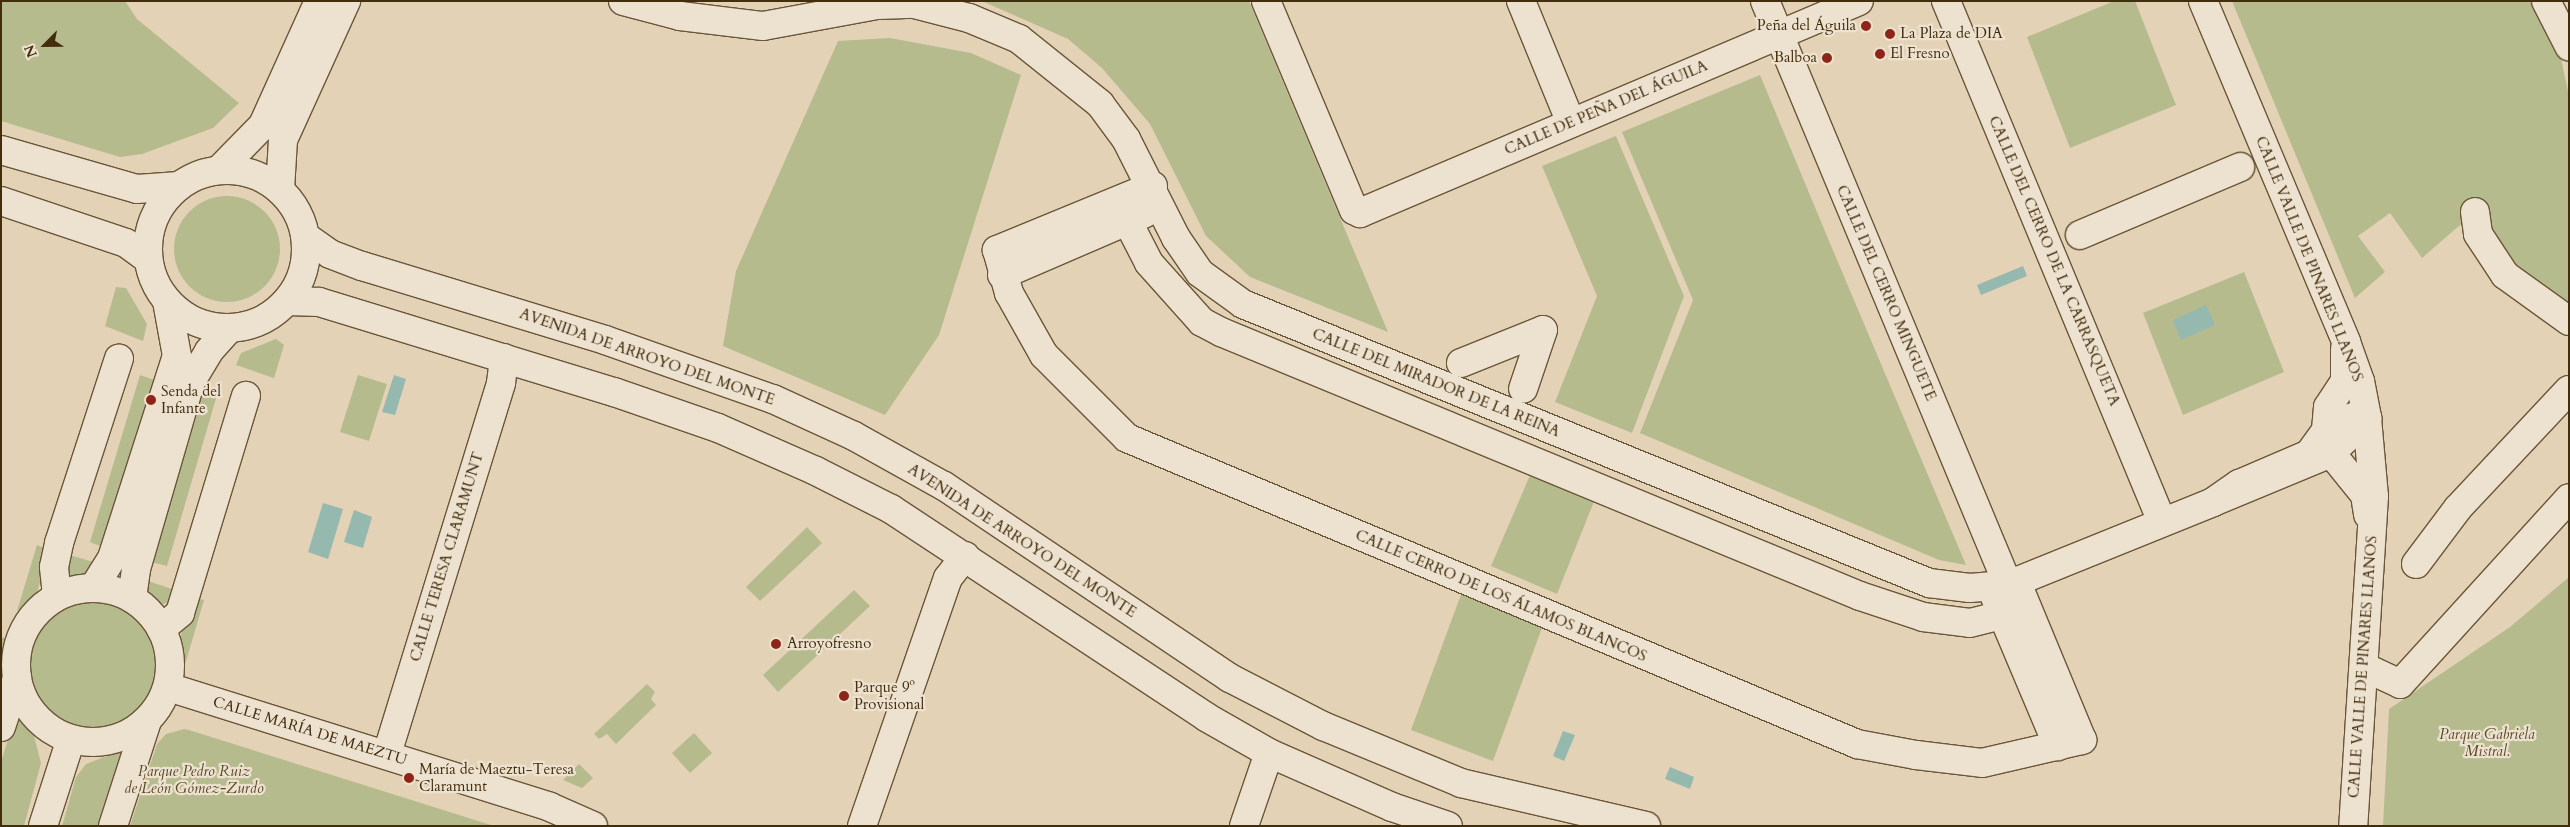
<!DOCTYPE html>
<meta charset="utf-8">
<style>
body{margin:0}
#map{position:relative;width:2570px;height:827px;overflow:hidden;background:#e4d2b7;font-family:Cardo,serif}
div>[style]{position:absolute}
.green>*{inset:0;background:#b6bb8d}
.round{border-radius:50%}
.water>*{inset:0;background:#95b8af}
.roads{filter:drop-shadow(1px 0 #6a5638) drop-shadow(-1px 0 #6a5638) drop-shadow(0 1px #6a5638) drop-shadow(0 -1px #6a5638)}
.minor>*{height:28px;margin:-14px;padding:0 14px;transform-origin:14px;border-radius:14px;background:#ede2d0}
.minor>.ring{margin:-14px;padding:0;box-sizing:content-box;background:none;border:28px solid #ede2d0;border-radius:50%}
.dots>*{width:14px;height:14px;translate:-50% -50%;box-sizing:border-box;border:2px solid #ede2d0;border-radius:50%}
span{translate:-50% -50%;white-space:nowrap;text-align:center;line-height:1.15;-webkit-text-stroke:4.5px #ede2d0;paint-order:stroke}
.poi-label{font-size:15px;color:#422d0d}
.right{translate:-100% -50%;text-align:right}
.left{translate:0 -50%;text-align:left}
.street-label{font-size:15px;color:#422d0d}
.park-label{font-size:15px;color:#594927;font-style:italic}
.frame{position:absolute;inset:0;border:2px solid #422d0d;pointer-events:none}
.north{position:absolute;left:20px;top:20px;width:50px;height:50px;-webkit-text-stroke:4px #ede2d0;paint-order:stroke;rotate:247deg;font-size:14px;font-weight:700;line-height:20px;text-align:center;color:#422d0d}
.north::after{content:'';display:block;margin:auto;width:18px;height:22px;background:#422d0d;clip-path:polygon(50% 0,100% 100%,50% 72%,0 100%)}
</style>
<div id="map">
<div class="green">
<div style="clip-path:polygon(1px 1px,125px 1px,137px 19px,239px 103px,213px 128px,142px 154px,120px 157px,1px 121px)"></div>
<div style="clip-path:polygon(982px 1px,1249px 1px,1388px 332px,1250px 277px,1206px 236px,1150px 124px,1102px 68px,1068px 39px)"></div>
<div style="clip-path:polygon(2114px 1px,2135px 1px,2176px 105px,2070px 148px,2027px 37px)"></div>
<div style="clip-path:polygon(2232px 1px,2529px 1px,2560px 54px,2569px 96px,2569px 321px,2505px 275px,2475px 212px,2422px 258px,2390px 213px,2358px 236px,2385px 272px,2355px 298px)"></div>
<div style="clip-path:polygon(890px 38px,971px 53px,1021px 75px,939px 335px,885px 415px,723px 346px,736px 271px,838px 41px)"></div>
<div style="clip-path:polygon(1760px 75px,1832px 248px,1966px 565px,1939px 560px,1640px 433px,1693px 300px,1622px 132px)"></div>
<div style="clip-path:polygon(1616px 136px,1684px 296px,1632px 433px,1555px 402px,1597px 296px,1542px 166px)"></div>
<div class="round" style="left:174px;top:196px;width:106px;height:106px"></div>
<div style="clip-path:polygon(2244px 272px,2284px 372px,2183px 415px,2143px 313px)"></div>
<div style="clip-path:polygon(116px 287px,126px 288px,147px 324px,143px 341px,105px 326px)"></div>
<div style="clip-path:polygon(276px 339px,284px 345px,274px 378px,236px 365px,241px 353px)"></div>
<div style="clip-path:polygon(140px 375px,158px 381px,107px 549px,90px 542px)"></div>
<div style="clip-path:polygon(358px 375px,387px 384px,369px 441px,340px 432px)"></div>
<div style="clip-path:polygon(197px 393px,217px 395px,167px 566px,147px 561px)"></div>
<div style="clip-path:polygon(1531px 473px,1595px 499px,1557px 594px,1491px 566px)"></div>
<div style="clip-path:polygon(807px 527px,822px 543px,760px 601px,746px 587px)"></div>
<div style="clip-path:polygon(37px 545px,49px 550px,35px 600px,17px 611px)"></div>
<div style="clip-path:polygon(66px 554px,101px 564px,87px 575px,70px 579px,65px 574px)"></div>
<div style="clip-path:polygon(2569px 577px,2569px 826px,2383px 826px,2389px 709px,2510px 627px)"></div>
<div style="clip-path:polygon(142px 579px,175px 590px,171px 601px,157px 607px)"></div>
<div style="clip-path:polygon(1466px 581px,1546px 617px,1493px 761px,1411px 730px)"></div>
<div style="clip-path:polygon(854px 590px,870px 606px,778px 692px,763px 675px)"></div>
<div style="clip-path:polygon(193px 597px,204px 600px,185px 665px,180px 638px)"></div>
<div class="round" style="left:29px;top:601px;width:128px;height:128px"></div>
<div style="clip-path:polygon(1px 637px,19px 642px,17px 678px,1px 727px)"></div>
<div style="clip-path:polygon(647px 684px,655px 692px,651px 699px,656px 705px,616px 744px,607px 734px,599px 739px,594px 734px)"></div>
<div style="clip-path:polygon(16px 714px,32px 728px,41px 763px,24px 826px,1px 826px,1px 762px)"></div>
<div style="clip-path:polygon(184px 729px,189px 730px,494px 826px,130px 826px,157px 744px,166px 734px)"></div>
<div style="clip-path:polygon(694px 733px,712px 753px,690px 773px,672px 753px)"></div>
<div style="clip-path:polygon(117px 752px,125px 754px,101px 826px,62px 826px,76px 777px,86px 764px)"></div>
<div style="clip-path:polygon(579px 764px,593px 778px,582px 788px,563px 780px)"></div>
</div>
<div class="water">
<div style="clip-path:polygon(2023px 266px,2027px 276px,1981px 295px,1977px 285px)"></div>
<div style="clip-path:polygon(2206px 305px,2215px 325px,2181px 340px,2173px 320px)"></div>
<div style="clip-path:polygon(394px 375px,406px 379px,395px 415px,382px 412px)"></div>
<div style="clip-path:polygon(323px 503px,343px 509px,328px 559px,308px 552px)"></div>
<div style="clip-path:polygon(354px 510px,372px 517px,363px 548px,344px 542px)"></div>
<div style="clip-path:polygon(1563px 731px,1575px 735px,1564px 761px,1553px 756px)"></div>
<div style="clip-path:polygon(1670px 767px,1694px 777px,1690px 789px,1665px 779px)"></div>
</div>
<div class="roads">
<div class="minor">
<div style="left:623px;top:1px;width:59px;rotate:14.7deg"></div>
<div style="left:680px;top:16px;width:84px;rotate:6.9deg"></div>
<div style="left:763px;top:26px;width:116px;rotate:-10.4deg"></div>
<div style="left:877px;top:5px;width:37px;rotate:-2deg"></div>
<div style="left:914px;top:4px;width:57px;rotate:14.3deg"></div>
<div style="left:969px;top:18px;width:54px;rotate:22.8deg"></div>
<div style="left:1019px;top:39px;width:104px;rotate:38.7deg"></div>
<div style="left:1100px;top:104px;width:44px;rotate:53.4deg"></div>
<div style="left:1126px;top:139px;width:111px;rotate:63.2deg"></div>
<div style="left:1176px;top:238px;width:42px;rotate:55.6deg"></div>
<div style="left:1200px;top:273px;width:53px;rotate:35.8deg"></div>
<div style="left:1243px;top:304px;width:741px;rotate:22.13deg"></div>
<div style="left:1929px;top:583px;width:41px;rotate:7deg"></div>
<div style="left:1970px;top:588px;width:38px;rotate:-5deg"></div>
<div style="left:2008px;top:585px;width:221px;rotate:-22deg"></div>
<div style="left:2213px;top:502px;width:32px;rotate:-35deg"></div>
<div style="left:2239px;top:484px;width:76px;rotate:-23.2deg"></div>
<div style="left:2309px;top:454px;width:29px;rotate:-54deg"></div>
<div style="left:2326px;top:431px;width:22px;rotate:-30deg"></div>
<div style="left:2345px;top:420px;width:15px;rotate:-20deg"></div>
<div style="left:2359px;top:415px;width:9px;rotate:21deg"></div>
<div style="left:2367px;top:418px;width:50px;rotate:135.8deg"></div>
<div style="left:2331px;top:453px;width:128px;rotate:157.4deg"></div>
<div style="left:1266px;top:1px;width:227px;rotate:67.2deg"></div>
<div style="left:1354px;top:210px;width:7px;rotate:27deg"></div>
<div style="left:1360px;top:213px;width:542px;rotate:-23.02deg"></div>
<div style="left:1521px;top:1px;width:132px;rotate:67.7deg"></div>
<div style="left:1765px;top:1px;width:633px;rotate:67.41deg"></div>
<div style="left:1946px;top:1px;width:564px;rotate:67.48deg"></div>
<div style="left:2203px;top:1px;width:370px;rotate:67.2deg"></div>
<div style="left:2346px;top:342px;width:41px;rotate:70.3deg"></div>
<div style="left:2360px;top:381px;width:38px;rotate:79deg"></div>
<div style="left:2367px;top:418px;width:78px;rotate:84.9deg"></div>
<div style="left:2374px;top:496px;width:331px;rotate:93.6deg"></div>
<div style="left:2546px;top:1px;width:51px;rotate:62.9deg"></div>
<div style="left:1px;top:150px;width:141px;rotate:16deg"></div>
<div style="left:137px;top:189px;width:42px;rotate:-4.1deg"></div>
<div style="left:219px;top:170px;width:63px;rotate:-45.6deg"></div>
<div style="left:263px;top:125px;width:136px;rotate:-65.7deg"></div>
<div class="ring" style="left:148px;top:170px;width:130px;height:130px"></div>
<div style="left:1153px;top:186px;width:169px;rotate:157.7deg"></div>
<div style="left:997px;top:250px;width:45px;rotate:74.4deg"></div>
<div style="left:1009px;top:293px;width:71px;rotate:60.6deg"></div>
<div style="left:1044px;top:355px;width:117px;rotate:45deg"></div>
<div style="left:1127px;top:438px;width:792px;rotate:22.74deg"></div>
<div style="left:1857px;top:744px;width:60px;rotate:10.6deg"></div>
<div style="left:1916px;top:755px;width:66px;rotate:6.9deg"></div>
<div style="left:1982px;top:763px;width:103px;rotate:-13deg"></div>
<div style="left:2082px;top:740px;width:172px;rotate:-112.5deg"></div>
<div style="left:280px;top:190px;width:50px;rotate:-86.6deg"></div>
<div style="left:283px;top:140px;width:153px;rotate:-65.6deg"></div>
<div style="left:1px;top:201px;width:132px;rotate:18.6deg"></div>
<div style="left:126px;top:243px;width:27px;rotate:36deg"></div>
<div style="left:2475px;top:212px;width:22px;rotate:82deg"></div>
<div style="left:2478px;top:234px;width:49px;rotate:56.6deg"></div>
<div style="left:2505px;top:275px;width:79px;rotate:35.7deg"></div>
<div style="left:1127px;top:220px;width:48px;rotate:62.9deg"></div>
<div style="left:1149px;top:263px;width:79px;rotate:48.1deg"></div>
<div style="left:1202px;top:322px;width:21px;rotate:28deg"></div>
<div style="left:1221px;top:332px;width:691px;rotate:22.45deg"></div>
<div style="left:1860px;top:596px;width:66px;rotate:18.4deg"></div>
<div style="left:1923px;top:617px;width:47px;rotate:7.3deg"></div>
<div style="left:1970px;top:623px;width:33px;rotate:-14deg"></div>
<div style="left:2080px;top:235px;width:174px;rotate:-23deg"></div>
<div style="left:306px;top:237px;width:29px;rotate:35deg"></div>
<div style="left:330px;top:254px;width:34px;rotate:21deg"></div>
<div style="left:362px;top:266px;width:254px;rotate:16.9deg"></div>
<div style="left:605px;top:340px;width:178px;rotate:19.4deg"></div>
<div style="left:773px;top:399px;width:89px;rotate:24.6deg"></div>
<div style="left:854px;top:436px;width:103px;rotate:29.1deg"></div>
<div style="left:944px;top:486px;width:344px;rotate:33.9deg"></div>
<div style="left:1230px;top:678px;width:105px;rotate:27.3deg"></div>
<div style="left:1323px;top:726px;width:149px;rotate:22.4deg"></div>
<div style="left:1461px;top:783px;width:190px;rotate:13.1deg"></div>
<div style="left:1002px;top:275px;width:156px;rotate:-23.4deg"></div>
<div style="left:288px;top:301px;width:31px;rotate:2deg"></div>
<div style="left:319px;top:302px;width:308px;rotate:17deg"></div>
<div style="left:614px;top:392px;width:110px;rotate:19.1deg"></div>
<div style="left:718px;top:428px;width:107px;rotate:23.7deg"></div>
<div style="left:816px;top:471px;width:84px;rotate:26.9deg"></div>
<div style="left:891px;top:509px;width:377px;rotate:33.4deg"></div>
<div style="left:1206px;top:717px;width:73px;rotate:29.7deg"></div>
<div style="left:1269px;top:753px;width:134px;rotate:23.7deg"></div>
<div style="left:1392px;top:807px;width:59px;rotate:18.7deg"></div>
<div style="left:2345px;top:349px;width:32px;rotate:90deg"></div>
<div style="left:2345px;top:381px;width:31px;rotate:123deg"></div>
<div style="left:2328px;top:407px;width:24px;rotate:95deg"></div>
<div style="left:2326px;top:431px;width:23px;rotate:77deg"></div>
<div style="left:2331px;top:453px;width:54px;rotate:51deg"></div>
<div style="left:2365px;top:495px;width:20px;rotate:81deg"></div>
<div style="left:1461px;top:363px;width:88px;rotate:-21.9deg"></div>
<div style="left:1543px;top:330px;width:62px;rotate:108.7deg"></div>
<div style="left:2416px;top:564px;width:70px;rotate:-53.1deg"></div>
<div style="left:2458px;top:508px;width:162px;rotate:-46.8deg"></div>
<div style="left:94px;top:587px;width:34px;rotate:-58deg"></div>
<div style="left:112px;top:558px;width:212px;rotate:-72.2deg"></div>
<div style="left:177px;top:356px;width:56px;rotate:-100.3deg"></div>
<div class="ring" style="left:16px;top:588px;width:126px;height:126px"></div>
<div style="left:57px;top:596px;width:29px;rotate:-96deg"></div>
<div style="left:54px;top:567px;width:25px;rotate:-78deg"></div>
<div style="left:59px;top:543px;width:194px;rotate:-72deg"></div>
<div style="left:1995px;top:597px;width:162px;rotate:67.1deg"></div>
<div style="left:132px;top:598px;width:29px;rotate:-82deg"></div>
<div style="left:136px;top:569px;width:194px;rotate:-73.8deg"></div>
<div style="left:190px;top:383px;width:37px;rotate:-59deg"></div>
<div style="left:209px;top:351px;width:31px;rotate:-48deg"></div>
<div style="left:161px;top:629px;width:25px;rotate:-40deg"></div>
<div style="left:180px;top:613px;width:227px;rotate:-73.1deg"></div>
<div style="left:2364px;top:667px;width:40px;rotate:25deg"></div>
<div style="left:2400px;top:684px;width:251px;rotate:-47.7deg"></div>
<div style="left:168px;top:687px;width:400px;rotate:17.4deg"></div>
<div style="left:550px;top:807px;width:47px;rotate:23.8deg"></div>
<div style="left:1px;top:727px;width:52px;rotate:-71.9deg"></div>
<div style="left:387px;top:754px;width:388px;rotate:-72.9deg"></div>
<div style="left:501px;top:383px;width:25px;rotate:-83deg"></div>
<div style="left:43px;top:826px;width:91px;rotate:-72.2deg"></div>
<div style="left:113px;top:826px;width:110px;rotate:-72.1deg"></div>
<div style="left:862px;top:826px;width:262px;rotate:-70.9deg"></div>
<div style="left:948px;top:578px;width:28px;rotate:-52deg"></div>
<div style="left:1244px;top:826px;width:77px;rotate:-71.1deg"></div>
</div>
</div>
<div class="dots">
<div style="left:1866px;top:26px;background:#8f2418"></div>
<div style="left:1890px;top:34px;background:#8f2418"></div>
<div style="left:1880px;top:54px;background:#8f2418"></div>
<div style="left:1827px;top:58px;background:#8f2418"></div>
<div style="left:151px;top:400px;background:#8f2418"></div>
<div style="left:776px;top:644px;background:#8f2418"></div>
<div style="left:844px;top:696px;background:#8f2418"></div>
<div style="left:409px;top:778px;background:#8f2418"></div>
</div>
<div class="poi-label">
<span class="right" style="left:1856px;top:26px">Peña del Águila</span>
<span class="left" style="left:1900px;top:34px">La Plaza de DIA</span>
<span class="left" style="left:1890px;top:54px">El Fresno</span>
<span class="right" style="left:1817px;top:58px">Balboa</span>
<span class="left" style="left:161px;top:400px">Senda del<br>Infante</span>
<span class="left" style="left:787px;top:644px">Arroyofresno</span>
<span class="left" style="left:854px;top:696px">Parque 9º<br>Provisional</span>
<span class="left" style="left:419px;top:778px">María de Maeztu-Teresa<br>Claramunt</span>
</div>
<div class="street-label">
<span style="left:1606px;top:108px;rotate:-23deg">CALLE DE PEÑA DEL ÁGUILA</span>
<span style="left:2309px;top:259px;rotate:68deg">CALLE VALLE DE PINARES LLANOS</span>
<span style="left:2054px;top:261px;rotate:67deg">CALLE DEL CERRO DE LA CARRASQUETA</span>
<span style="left:1886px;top:293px;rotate:67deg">CALLE DEL CERRO MINGUETE</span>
<span style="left:647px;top:357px;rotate:19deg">AVENIDA DE ARROYO DEL MONTE</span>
<span style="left:1436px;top:383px;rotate:22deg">CALLE DEL MIRADOR DE LA REINA</span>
<span style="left:1022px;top:541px;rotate:33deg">AVENIDA DE ARROYO DEL MONTE</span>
<span style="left:447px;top:557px;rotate:-73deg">CALLE TERESA CLARAMUNT</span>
<span style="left:1501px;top:596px;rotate:23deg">CALLE CERRO DE LOS ÁLAMOS BLANCOS</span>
<span style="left:2363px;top:667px;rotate:-86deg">CALLE VALLE DE PINARES LLANOS</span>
<span style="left:310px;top:731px;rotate:17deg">CALLE MARÍA DE MAEZTU</span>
</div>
<div class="park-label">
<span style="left:2487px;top:743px">Parque Gabriela<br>Mistral.</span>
<span style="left:194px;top:780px">Parque Pedro Ruiz<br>de León Gómez-Zurdo</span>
</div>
<div class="frame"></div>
<div class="north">N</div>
</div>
